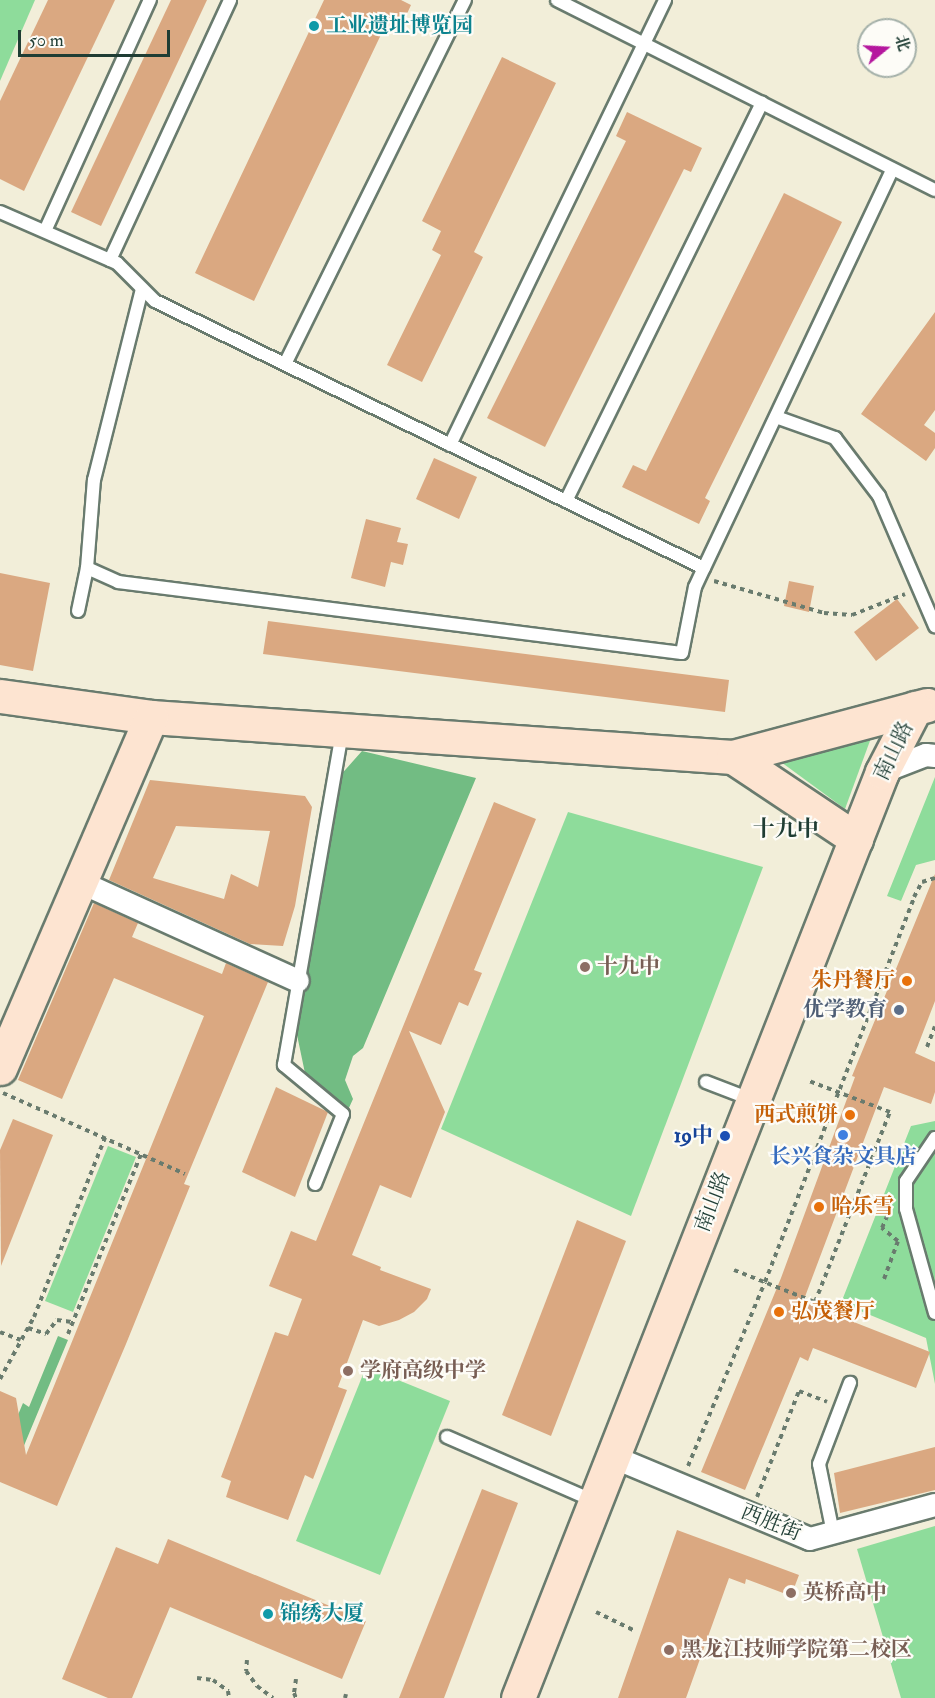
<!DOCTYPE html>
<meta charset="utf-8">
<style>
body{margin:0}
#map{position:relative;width:935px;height:1698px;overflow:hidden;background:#f2eed9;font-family:"IM FELL Double Pica","Noto Serif SC",serif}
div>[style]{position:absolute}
.green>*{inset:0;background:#8edc9b}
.forest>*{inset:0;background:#72bc83}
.building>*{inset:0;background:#daa881}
.path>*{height:4px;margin-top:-2px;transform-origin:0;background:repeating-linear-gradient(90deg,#697b6e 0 4.5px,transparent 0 9px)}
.roads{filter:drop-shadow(2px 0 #697b6e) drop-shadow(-2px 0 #697b6e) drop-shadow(0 2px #697b6e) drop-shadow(0 -2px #697b6e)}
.lane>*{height:12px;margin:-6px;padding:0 6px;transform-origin:6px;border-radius:6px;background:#fff}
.street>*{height:22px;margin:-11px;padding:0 11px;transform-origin:11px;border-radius:11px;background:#fff}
.secondary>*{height:33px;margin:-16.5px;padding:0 16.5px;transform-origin:16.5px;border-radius:16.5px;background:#fde4d1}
.dots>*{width:16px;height:16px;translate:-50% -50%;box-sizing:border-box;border:3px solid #fdfcf7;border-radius:50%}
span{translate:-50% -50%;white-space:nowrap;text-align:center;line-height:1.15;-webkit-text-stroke:4.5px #fdfcf7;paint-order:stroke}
.culture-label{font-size:21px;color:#0d838f;font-weight:700}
.left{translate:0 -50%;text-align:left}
.street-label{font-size:21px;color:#1f3d34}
.education-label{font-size:21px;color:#785e54;font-weight:700}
.food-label{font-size:21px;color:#c56008;font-weight:700}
.right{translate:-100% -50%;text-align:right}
.service-label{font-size:21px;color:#4e5e75;font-weight:700}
.transit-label{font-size:21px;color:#164399;font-weight:700}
.shop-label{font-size:21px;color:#366cbe;font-weight:700}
.neighbourhood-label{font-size:22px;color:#1f3d34;font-weight:700}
.north{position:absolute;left:857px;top:18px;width:60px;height:60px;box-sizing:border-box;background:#fdfcf7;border:2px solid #a4b0a9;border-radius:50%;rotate:72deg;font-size:16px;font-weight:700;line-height:24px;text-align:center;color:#1f3d34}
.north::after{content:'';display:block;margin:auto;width:21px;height:27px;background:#b5179e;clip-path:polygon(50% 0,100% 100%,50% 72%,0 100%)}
.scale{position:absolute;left:18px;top:30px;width:152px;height:27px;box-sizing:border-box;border:3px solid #1f3d34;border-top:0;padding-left:8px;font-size:18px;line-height:21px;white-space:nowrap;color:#1f3d34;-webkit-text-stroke:4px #fdfcf7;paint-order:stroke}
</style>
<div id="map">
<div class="green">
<div style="clip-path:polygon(0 0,35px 0,0 81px)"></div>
<div style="clip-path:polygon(871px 738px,845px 809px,781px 762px)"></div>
<div style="clip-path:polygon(935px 777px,935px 860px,916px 865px,901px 901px,887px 896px)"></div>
<div style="clip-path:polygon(568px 812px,763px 867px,631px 1216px,441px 1129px)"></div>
<div style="clip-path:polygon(935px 1121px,935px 1384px,926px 1338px,841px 1303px,911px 1126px)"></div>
<div style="clip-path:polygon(108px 1146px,136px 1157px,73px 1312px,45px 1301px)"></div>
<div style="clip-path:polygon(366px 1367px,450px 1401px,380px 1575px,296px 1541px)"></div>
<div style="clip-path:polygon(935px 1526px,935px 1698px,901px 1698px,857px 1549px)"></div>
</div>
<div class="forest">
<div style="clip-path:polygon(362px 751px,476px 778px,363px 1048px,353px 1056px,345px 1080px,353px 1099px,348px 1110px,306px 1078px,296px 1030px,338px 778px)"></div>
<div style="clip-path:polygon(58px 1336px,68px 1340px,23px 1448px,7px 1441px,23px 1403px,29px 1407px)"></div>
</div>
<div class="building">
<div style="clip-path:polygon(48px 0,115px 0,24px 191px,0 179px,0 101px)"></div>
<div style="clip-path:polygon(171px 0,207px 0,101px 226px,71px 212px)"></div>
<div style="clip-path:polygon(324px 0,401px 0,411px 5px,400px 29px,387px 22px,254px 301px,195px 273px)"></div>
<div style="clip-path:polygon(502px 57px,556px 83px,474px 252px,483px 257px,422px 382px,387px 365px,441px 255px,432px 250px,441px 231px,422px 221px)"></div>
<div style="clip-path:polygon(627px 112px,702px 148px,691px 172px,684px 169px,545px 447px,487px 418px,626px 141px,616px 136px)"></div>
<div style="clip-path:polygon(784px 193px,842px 222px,705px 498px,710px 501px,699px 524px,622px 487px,633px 465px,646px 471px)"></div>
<div style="clip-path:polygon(935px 312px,935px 410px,924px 425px,935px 433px,935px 448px,926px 461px,861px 414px)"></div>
<div style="clip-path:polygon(434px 458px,477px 477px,459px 519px,416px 499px)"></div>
<div style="clip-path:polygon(366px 519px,401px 528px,397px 542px,408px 544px,403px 565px,391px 562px,385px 587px,351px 578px)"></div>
<div style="clip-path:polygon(0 573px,50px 583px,33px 671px,0 665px)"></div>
<div style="clip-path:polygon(789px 581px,814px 586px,809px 612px,784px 606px)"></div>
<div style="clip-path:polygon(897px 599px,919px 628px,876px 661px,854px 632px)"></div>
<div style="clip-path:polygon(268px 621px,729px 680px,725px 712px,263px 654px)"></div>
<div style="clip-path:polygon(evenodd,150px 780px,305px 796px,312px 807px,295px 906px,283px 946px,250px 944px,109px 880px,150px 780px,176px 826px,270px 831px,258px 887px,231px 874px,224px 899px,153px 878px,176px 826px)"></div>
<div style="clip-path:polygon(494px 802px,536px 819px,474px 970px,482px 973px,468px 1006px,459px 1002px,441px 1045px,409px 1031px,445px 1112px,411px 1198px,380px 1185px,352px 1255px,381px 1267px,380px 1270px,431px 1289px,427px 1299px,414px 1312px,399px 1320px,379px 1326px,363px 1320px,338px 1387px,347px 1390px,313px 1479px,305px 1475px,288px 1520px,226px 1497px,231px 1481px,221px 1477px,275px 1332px,288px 1336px,302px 1299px,269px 1286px,291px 1231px,316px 1241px)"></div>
<div style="clip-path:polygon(935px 874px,935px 1001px,915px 1053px,935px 1062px,935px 1092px,931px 1104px,884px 1087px,803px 1302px,930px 1352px,916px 1388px,813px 1348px,808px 1361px,800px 1357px,745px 1490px,701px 1472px,781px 1278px,855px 1077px,852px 1076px)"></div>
<div style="clip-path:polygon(94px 903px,138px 923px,132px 937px,222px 974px,226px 963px,268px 982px,184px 1184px,190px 1186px,126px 1344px,57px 1506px,0 1482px,0 1391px,16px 1398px,26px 1455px,204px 1016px,114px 978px,62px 1099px,18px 1080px)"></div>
<div style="clip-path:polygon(276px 1087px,328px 1112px,295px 1197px,242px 1172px)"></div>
<div style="clip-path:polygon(13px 1119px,53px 1135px,1px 1266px,0 1150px)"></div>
<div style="clip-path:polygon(577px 1220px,626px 1241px,551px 1436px,502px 1415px)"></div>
<div style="clip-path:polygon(935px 1447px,935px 1490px,840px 1513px,834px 1473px)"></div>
<div style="clip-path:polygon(482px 1489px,518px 1503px,444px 1698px,399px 1698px)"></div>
<div style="clip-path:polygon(677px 1530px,799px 1575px,791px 1596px,746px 1579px,745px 1584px,729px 1578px,686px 1698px,618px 1698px)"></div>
<div style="clip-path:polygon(168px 1539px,366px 1621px,342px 1679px,170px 1607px,132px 1698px,108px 1698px,62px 1679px,116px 1547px,158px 1564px)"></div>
</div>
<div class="path">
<div style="left:714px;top:581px;width:115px;rotate:16.2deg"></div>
<div style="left:824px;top:613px;width:28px;rotate:4deg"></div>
<div style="left:852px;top:615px;width:57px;rotate:-21.6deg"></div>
<div style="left:927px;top:1047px;width:22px;rotate:-69deg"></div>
<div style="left:3px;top:1093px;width:199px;rotate:24deg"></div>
<div style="left:734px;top:1270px;width:87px;rotate:21.6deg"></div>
<div style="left:815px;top:1302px;width:204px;rotate:-68.5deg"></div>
<div style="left:890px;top:1112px;width:87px;rotate:-159.1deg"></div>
<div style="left:884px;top:1279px;width:40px;rotate:-69.8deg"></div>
<div style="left:898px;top:1241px;width:21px;rotate:-141deg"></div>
<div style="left:882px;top:1228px;width:21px;rotate:-67deg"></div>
<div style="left:28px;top:1328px;width:19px;rotate:18deg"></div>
<div style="left:46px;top:1334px;width:18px;rotate:-52deg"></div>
<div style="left:57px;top:1320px;width:15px;rotate:8deg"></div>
<div style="left:0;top:1332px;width:22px;rotate:21deg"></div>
<div style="left:68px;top:1334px;width:194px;rotate:-67.9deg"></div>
<div style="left:0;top:1379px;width:71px;rotate:-61.3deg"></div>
<div style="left:34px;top:1317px;width:193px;rotate:-68.4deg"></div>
<div style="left:688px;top:1466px;width:199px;rotate:-67.3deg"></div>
<div style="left:765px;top:1282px;width:413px;rotate:-68.8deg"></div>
<div style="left:914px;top:897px;width:17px;rotate:-62deg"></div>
<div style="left:922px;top:882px;width:14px;rotate:-17deg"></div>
<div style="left:757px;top:1497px;width:114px;rotate:-68.4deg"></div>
<div style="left:799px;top:1391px;width:30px;rotate:21deg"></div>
<div style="left:596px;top:1612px;width:41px;rotate:25.9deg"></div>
<div style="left:247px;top:1660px;width:11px;rotate:95deg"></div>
<div style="left:246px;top:1671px;width:19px;rotate:54deg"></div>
<div style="left:257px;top:1686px;width:20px;rotate:37deg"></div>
<div style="left:197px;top:1678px;width:16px;rotate:7deg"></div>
<div style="left:213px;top:1680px;width:19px;rotate:36deg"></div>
<div style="left:228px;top:1691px;width:7px;rotate:82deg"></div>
<div style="left:296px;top:1679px;width:14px;rotate:98deg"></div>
<div style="left:294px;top:1693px;width:5px;rotate:68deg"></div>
<div style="left:345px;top:1698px;width:4px;rotate:-76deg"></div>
</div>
<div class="roads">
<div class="lane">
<div style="left:557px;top:0;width:423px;rotate:26.7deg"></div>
<div style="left:0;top:212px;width:128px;rotate:23.6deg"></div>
<div style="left:117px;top:263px;width:54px;rotate:45deg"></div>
<div style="left:155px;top:301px;width:610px;rotate:25.94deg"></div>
<div style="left:704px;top:568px;width:441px;rotate:-64.7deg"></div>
<div style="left:45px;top:231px;width:254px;rotate:-65.6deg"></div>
<div style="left:110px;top:260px;width:286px;rotate:-65.2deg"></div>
<div style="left:285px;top:364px;width:406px;rotate:-63.7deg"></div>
<div style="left:776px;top:417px;width:63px;rotate:19.6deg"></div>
<div style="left:835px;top:438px;width:73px;rotate:52.8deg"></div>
<div style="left:879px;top:496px;width:142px;rotate:66.7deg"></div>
<div style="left:450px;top:445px;width:494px;rotate:-64.2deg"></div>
<div style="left:566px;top:501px;width:444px;rotate:-63.8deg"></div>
<div style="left:87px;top:568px;width:34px;rotate:24deg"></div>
<div style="left:118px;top:582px;width:568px;rotate:7.18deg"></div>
<div style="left:682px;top:653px;width:67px;rotate:-78.9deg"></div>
<div style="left:695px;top:587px;width:21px;rotate:-65deg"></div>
<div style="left:78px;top:611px;width:44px;rotate:-78.2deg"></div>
<div style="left:87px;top:568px;width:88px;rotate:-85.5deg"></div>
<div style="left:94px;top:480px;width:197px;rotate:-75.9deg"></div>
<div style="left:706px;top:1082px;width:50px;rotate:21deg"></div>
<div style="left:935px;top:1138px;width:52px;rotate:124deg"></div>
<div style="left:906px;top:1181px;width:28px;rotate:90deg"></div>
<div style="left:906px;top:1209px;width:108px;rotate:74.4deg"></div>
<div style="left:315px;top:1184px;width:75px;rotate:-68.2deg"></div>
<div style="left:343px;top:1114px;width:77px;rotate:-140.3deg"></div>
<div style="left:284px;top:1065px;width:338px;rotate:-80.1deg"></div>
<div style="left:447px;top:1437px;width:160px;rotate:23.5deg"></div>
<div style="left:833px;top:1533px;width:70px;rotate:-101.5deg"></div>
<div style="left:819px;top:1464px;width:87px;rotate:-69.1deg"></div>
</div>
<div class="street">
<div style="left:882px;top:772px;width:47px;rotate:-21.1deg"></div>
<div style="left:926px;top:755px;width:9px;rotate:6deg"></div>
<div style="left:80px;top:882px;width:239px;rotate:24.4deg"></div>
<div style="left:613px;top:1457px;width:213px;rotate:22.6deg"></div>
<div style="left:810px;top:1539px;width:130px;rotate:-15.2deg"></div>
</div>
<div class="secondary">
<div style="left:0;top:696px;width:152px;rotate:7.9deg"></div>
<div style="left:151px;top:717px;width:583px;rotate:3.93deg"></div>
<div style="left:733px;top:757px;width:201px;rotate:-15deg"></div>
<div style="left:733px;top:757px;width:148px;rotate:33.7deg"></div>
<div style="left:0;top:1068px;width:382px;rotate:-66.7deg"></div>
<div style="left:518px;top:1698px;width:995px;rotate:-68.54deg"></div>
<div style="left:882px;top:772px;width:72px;rotate:-62.7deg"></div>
</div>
</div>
<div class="dots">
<div style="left:314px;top:26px;background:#0f9aa8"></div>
<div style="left:585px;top:967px;background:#8d6e63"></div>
<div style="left:907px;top:981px;background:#e8710a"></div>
<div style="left:899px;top:1010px;background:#5c6f8a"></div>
<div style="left:850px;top:1115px;background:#e8710a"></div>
<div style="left:843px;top:1135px;background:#3f7fe0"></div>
<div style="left:725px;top:1136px;background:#1a4fb4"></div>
<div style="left:819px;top:1207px;background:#e8710a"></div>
<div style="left:779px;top:1312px;background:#e8710a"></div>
<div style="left:348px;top:1371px;background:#8d6e63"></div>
<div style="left:791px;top:1593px;background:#8d6e63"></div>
<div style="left:268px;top:1614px;background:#0f9aa8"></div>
<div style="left:669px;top:1650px;background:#8d6e63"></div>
</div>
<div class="culture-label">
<span class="left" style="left:326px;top:26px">工业遗址博览园</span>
<span class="left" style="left:280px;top:1614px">锦绣大厦</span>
</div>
<div class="street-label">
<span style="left:894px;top:751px;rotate:-64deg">南山路</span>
<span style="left:713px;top:1202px;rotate:-69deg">南山路</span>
<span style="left:771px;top:1523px;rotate:22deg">西胜街</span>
</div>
<div class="education-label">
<span class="left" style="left:597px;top:967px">十九中</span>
<span class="left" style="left:360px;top:1371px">学府高级中学</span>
<span class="left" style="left:803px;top:1593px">英桥高中</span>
<span class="left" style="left:681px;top:1650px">黑龙江技师学院第二校区</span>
</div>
<div class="food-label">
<span class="right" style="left:895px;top:981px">朱丹餐厅</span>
<span class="right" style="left:838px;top:1115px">西式煎饼</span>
<span class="left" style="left:831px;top:1207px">哈乐雪</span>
<span class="left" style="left:791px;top:1312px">弘茂餐厅</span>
</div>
<div class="service-label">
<span class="right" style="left:887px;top:1010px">优学教育</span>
</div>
<div class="transit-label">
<span class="right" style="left:713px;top:1136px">19中</span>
</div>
<div class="shop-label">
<span style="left:843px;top:1157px">长兴食杂文具店</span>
</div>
<div class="neighbourhood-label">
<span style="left:786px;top:830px">十九中</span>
</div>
<div class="north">北</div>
<div class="scale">50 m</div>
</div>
